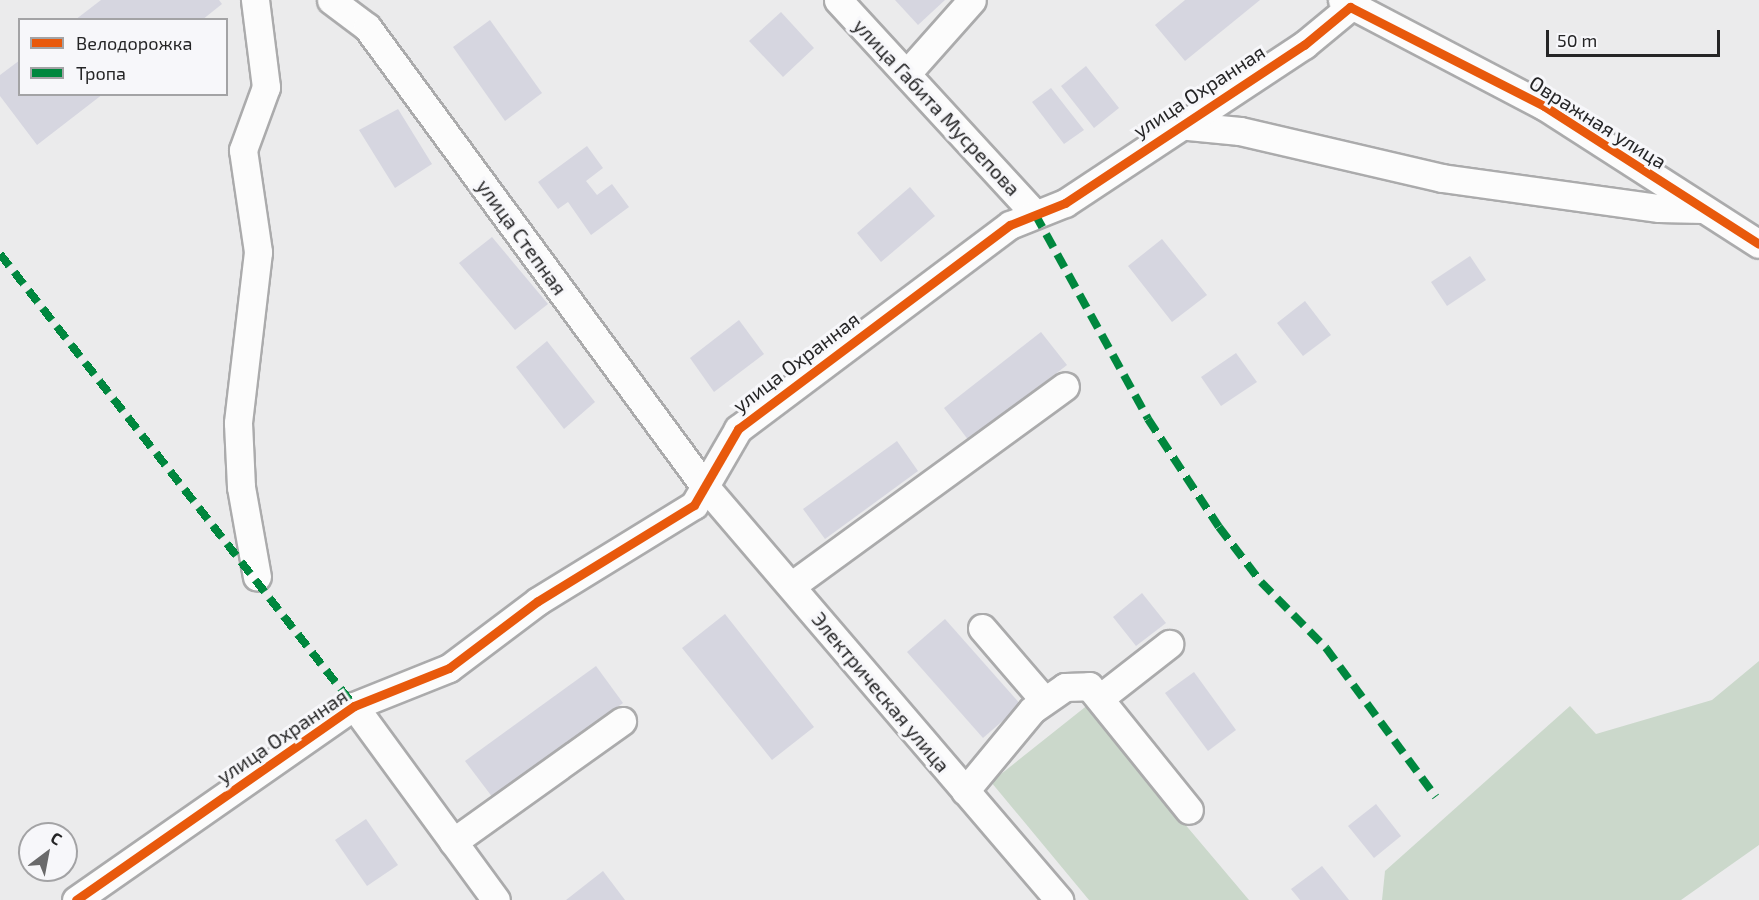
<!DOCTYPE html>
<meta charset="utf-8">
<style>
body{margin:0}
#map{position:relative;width:1759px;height:900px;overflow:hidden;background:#ebebec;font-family:"Exo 2",sans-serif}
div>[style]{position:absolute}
.green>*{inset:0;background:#cbd8cb}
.building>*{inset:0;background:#d6d6e0}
.roads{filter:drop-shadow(2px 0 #ababac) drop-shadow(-2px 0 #ababac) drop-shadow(0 2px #ababac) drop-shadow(0 -2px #ababac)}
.minor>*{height:27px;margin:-13.5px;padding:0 13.5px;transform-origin:13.5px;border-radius:13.5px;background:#fcfcfc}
.quiet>*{height:8px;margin-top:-4px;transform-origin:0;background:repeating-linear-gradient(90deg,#00873e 0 15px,transparent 0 23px)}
.cycleway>*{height:9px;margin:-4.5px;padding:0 4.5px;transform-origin:4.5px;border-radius:4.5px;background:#e8590c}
span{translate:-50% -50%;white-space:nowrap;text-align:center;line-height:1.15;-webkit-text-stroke:6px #f7f7fa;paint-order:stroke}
.street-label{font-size:20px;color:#252526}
.legend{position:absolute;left:18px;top:18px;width:210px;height:78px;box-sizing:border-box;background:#f7f7fa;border:2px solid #a3a3a5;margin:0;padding:8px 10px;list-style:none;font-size:18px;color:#252526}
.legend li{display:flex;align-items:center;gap:12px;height:30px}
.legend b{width:30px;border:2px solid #a3a3a5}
.north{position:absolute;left:18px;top:822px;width:60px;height:60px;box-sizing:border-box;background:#f7f7fa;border:2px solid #a3a3a5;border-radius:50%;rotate:32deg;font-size:16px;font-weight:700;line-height:24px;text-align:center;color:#252526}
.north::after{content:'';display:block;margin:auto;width:21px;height:27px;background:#6a6a6b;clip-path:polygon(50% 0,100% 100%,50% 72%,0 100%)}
.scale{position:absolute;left:1546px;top:30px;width:174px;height:27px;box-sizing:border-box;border:3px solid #252526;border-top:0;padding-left:8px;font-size:18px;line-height:21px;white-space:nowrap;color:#252526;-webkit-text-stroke:4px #f7f7fa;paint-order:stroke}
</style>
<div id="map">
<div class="green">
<div style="clip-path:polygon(1759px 661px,1759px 845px,1681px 900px,1382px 900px,1385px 871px,1570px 706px,1596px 734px,1712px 700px)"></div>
<div style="clip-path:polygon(1089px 704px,1178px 816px,1249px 900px,1089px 900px,991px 782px)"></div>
</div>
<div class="building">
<div style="clip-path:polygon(101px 0,219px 0,222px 4px,202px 20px,75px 20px)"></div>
<div style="clip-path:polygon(895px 0,945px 0,918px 25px)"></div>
<div style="clip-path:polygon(1185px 0,1260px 0,1185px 61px,1155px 25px)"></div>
<div style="clip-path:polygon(781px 12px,814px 48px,783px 77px,749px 41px)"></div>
<div style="clip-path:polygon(490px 20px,542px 93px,505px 121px,453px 47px)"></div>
<div style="clip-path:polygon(20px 60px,20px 94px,103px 94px,37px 145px,0 96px,0 75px)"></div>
<div style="clip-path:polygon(1086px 66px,1119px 108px,1094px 128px,1061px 86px)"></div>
<div style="clip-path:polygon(1051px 88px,1084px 130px,1064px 144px,1032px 102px)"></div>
<div style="clip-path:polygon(398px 109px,432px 164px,395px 188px,359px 130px)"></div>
<div style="clip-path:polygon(587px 146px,603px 168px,586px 181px,597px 195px,612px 184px,629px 207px,591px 235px,568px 202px,558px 209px,538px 182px)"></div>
<div style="clip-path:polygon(910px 187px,935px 216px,881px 262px,857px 233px)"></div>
<div style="clip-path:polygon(492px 237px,548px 304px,515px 330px,459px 263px)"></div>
<div style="clip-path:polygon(1162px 239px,1207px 295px,1172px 322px,1128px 266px)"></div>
<div style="clip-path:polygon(1470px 256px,1486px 280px,1447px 306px,1431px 282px)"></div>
<div style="clip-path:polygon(1305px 301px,1331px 335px,1303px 356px,1277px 323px)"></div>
<div style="clip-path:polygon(739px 320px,764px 354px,714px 392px,690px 358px)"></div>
<div style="clip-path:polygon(1041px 332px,1067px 365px,969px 441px,944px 408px)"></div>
<div style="clip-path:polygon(547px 341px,595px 402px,564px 429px,516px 367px)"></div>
<div style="clip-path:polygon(1236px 353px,1257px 382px,1221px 406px,1201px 377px)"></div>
<div style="clip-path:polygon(897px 441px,918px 471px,825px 539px,803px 509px)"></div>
<div style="clip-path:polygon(1142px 593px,1166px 623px,1136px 646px,1113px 617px)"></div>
<div style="clip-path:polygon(725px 614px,814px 727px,772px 760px,682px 648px)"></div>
<div style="clip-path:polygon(945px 619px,1021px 705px,983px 738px,907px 652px)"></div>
<div style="clip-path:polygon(596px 666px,623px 703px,493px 798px,465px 761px)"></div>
<div style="clip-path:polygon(1194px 672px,1236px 730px,1208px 751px,1165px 693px)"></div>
<div style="clip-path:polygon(1376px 804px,1401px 836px,1374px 858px,1348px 826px)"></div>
<div style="clip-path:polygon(366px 819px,398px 865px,367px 886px,335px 840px)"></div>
<div style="clip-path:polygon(1322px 866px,1349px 900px,1300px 900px,1291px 889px)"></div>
<div style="clip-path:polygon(603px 871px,625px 900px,566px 900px)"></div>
</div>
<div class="roads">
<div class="minor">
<div style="left:255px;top:0;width:88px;rotate:82.8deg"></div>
<div style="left:266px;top:87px;width:67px;rotate:110.1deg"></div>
<div style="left:243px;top:150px;width:103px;rotate:81.6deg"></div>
<div style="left:258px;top:252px;width:172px;rotate:96.7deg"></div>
<div style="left:238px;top:423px;width:64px;rotate:87.3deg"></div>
<div style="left:241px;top:487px;width:91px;rotate:79.9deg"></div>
<div style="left:331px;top:0;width:45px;rotate:36.9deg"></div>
<div style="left:367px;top:27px;width:567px;rotate:53.68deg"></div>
<div style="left:703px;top:484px;width:548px;rotate:49.44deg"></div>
<div style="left:838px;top:0;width:291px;rotate:47.4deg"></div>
<div style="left:1342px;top:0;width:228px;rotate:27.7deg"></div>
<div style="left:1544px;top:106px;width:255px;rotate:32.7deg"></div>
<div style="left:908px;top:72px;width:96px;rotate:-48.4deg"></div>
<div style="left:1178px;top:125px;width:62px;rotate:5.5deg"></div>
<div style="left:1240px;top:131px;width:207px;rotate:13.1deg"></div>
<div style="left:1442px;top:178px;width:219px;rotate:7.9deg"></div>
<div style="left:1659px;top:208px;width:44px;rotate:1.3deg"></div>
<div style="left:791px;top:586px;width:339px;rotate:-36.1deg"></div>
<div style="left:982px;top:628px;width:95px;rotate:49.3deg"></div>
<div style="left:1100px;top:698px;width:88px;rotate:-38deg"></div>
<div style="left:354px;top:706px;width:240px;rotate:53.8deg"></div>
<div style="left:965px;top:791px;width:105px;rotate:-50.4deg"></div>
<div style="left:1032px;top:710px;width:40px;rotate:-34.9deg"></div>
<div style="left:1065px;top:687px;width:24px;rotate:-2deg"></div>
<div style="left:1089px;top:686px;width:159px;rotate:51.1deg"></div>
<div style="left:453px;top:842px;width:208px;rotate:-35.6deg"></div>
<div style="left:76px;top:900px;width:339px;rotate:-34.9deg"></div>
<div style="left:354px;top:706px;width:102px;rotate:-21.8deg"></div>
<div style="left:449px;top:668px;width:111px;rotate:-37deg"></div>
<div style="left:538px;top:601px;width:183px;rotate:-31.6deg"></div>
<div style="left:694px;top:505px;width:88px;rotate:-59.9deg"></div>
<div style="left:738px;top:429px;width:340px;rotate:-36.9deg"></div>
<div style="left:1010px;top:225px;width:59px;rotate:-21.8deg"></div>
<div style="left:1065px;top:203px;width:287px;rotate:-33.5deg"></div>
<div style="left:1304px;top:45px;width:60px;rotate:-39.6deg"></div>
</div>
</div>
<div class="quiet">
<div style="left:1035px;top:214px;width:234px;rotate:61.1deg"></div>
<div style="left:1148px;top:419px;width:129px;rotate:56.7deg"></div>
<div style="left:1219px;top:527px;width:69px;rotate:52.6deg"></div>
<div style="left:1261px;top:582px;width:93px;rotate:45.4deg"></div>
<div style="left:1326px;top:648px;width:185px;rotate:53.6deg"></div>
<div style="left:0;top:254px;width:574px;rotate:51.93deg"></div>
</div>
<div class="cycleway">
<div style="left:76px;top:900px;width:339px;rotate:-34.9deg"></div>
<div style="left:354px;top:706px;width:102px;rotate:-21.8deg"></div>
<div style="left:449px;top:668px;width:111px;rotate:-37deg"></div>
<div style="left:538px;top:601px;width:183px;rotate:-31.6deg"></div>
<div style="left:694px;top:505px;width:88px;rotate:-59.9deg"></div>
<div style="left:738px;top:429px;width:340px;rotate:-36.9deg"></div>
<div style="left:1010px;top:225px;width:59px;rotate:-21.8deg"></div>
<div style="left:1065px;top:203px;width:287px;rotate:-33.5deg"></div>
<div style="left:1304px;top:45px;width:60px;rotate:-39.6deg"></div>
<div style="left:1350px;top:7px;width:218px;rotate:27deg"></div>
<div style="left:1544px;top:106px;width:255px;rotate:32.7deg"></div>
</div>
<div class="street-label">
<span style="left:1199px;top:91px;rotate:-33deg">улица Охранная</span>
<span style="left:937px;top:107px;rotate:47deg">улица Габита Мусрепова</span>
<span style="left:1598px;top:122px;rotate:32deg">Овражная улица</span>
<span style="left:522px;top:237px;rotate:54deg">улица Степная</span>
<span style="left:796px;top:362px;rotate:-37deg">улица Охранная</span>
<span style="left:881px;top:692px;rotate:50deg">Электрическая улица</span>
<span style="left:282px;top:736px;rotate:-34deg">улица Охранная</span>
</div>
<ul class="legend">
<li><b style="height:8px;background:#e8590c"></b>Велодорожка</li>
<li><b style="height:8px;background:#00873e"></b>Тропа</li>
</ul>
<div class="north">С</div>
<div class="scale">50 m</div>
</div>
